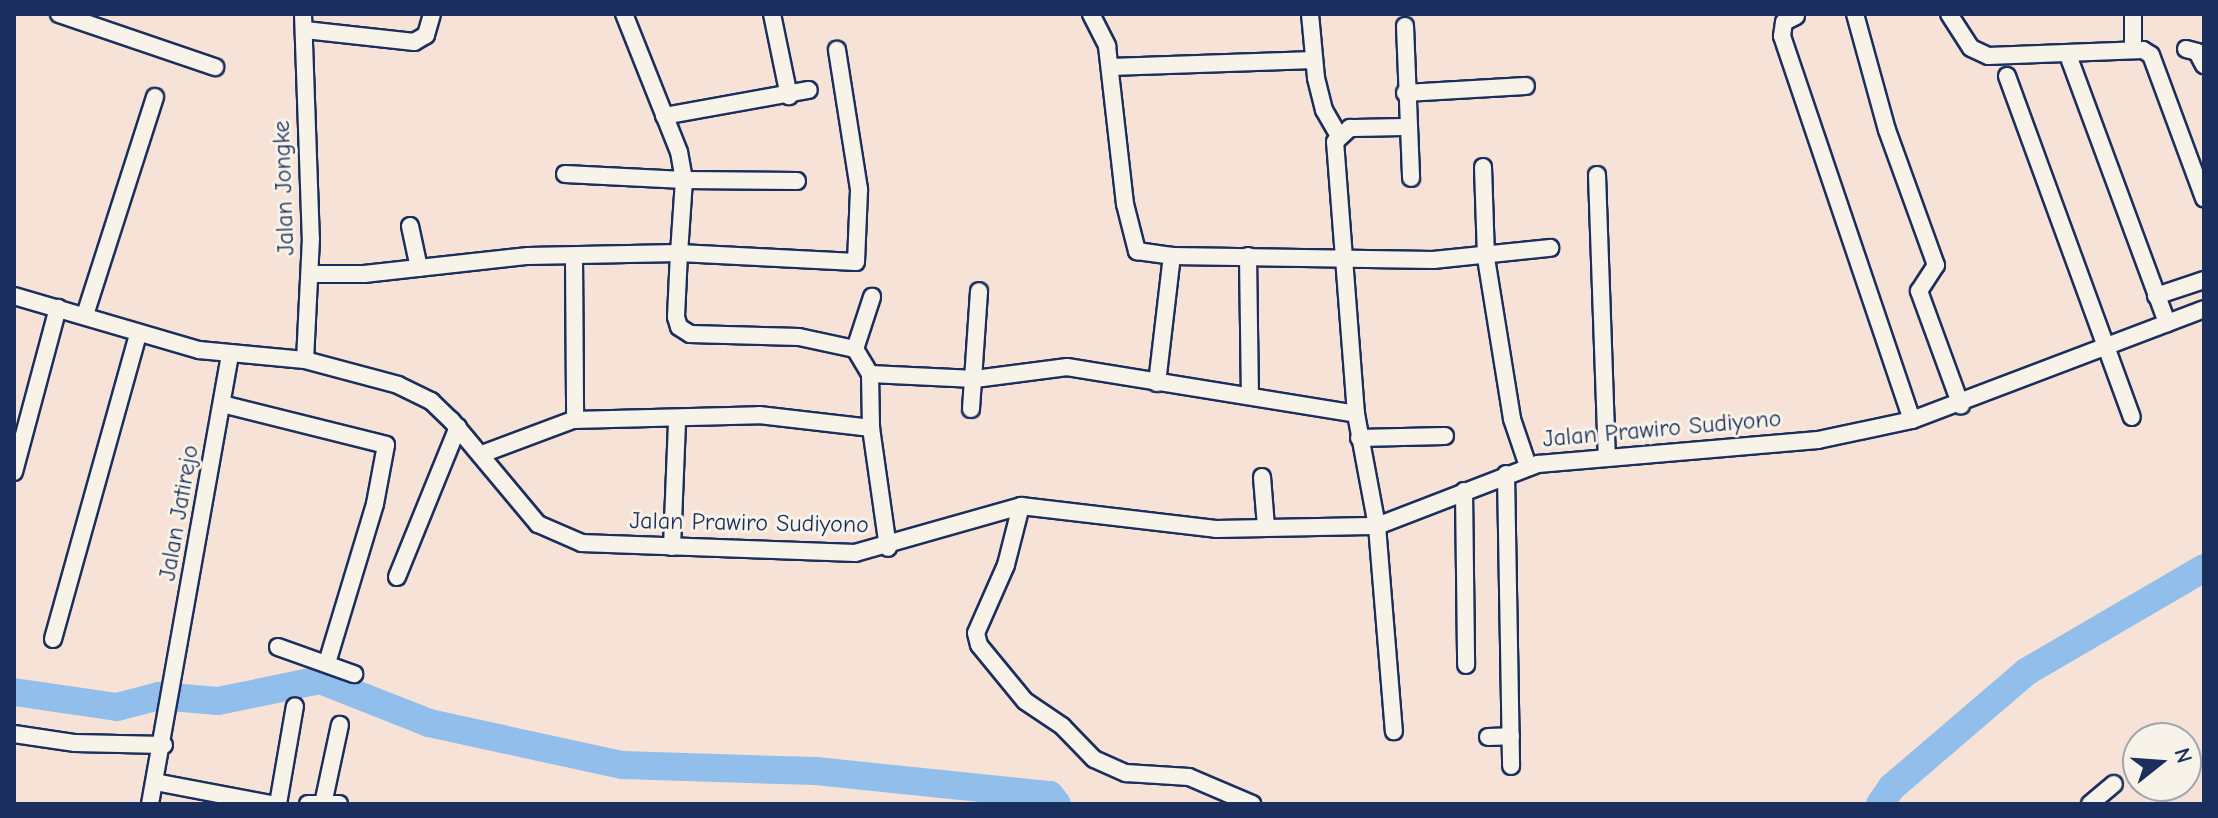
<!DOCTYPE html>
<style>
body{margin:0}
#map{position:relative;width:2218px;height:818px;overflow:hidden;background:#f6e2d6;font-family:"Comic Neue",sans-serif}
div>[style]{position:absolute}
.river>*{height:28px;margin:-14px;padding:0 14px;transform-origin:14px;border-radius:14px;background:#92beeb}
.roads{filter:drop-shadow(2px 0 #1b2f5e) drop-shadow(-2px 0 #1b2f5e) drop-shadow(0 2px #1b2f5e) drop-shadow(0 -2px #1b2f5e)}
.minor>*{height:16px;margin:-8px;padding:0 8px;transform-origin:8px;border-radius:8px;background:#f7f3e8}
span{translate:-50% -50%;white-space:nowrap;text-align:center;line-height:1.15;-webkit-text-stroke:6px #f7f3e8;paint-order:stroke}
.street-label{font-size:24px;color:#1b2f5e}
.frame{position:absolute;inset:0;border:16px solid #1b2f5e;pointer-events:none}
.north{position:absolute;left:2122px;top:722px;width:80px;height:80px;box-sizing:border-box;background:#f7f3e8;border:2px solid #9fa5b1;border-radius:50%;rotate:73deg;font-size:22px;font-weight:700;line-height:32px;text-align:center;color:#1b2f5e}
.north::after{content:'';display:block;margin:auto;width:28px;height:36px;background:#1b2f5e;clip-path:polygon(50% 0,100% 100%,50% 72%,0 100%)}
</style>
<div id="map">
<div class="river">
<div style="left:14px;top:692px;width:104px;rotate:8.3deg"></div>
<div style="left:117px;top:707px;width:43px;rotate:-14.7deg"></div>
<div style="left:159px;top:696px;width:59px;rotate:4.8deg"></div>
<div style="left:218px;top:701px;width:104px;rotate:-11.6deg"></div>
<div style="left:320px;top:680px;width:117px;rotate:21.5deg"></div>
<div style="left:429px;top:723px;width:198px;rotate:12.3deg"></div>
<div style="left:622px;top:765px;width:194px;rotate:1.8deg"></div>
<div style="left:816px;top:771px;width:235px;rotate:5.9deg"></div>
<div style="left:1050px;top:795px;width:11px;rotate:52deg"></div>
<div style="left:1880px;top:804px;width:21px;rotate:-55deg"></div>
<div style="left:1892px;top:787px;width:177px;rotate:-40.6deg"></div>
<div style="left:2026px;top:672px;width:206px;rotate:-30.3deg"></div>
</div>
<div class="roads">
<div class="minor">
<div style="left:59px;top:14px;width:165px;rotate:18.8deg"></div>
<div style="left:303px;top:14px;width:224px;rotate:88deg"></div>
<div style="left:311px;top:238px;width:122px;rotate:92.8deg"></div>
<div style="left:772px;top:14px;width:84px;rotate:78.3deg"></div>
<div style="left:1091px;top:14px;width:36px;rotate:63deg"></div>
<div style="left:1107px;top:46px;width:159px;rotate:83.5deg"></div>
<div style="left:1125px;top:204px;width:49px;rotate:75.7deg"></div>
<div style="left:1137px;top:251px;width:35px;rotate:8deg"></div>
<div style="left:1172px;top:256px;width:261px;rotate:0.9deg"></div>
<div style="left:1433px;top:260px;width:118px;rotate:-5.9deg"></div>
<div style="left:1310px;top:14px;width:64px;rotate:84.6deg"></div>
<div style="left:1316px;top:78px;width:33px;rotate:76deg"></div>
<div style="left:1324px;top:110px;width:28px;rotate:60deg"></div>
<div style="left:1855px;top:14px;width:120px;rotate:74.6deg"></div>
<div style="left:1887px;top:130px;width:144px;rotate:70.1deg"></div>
<div style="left:1936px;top:265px;width:31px;rotate:123deg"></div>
<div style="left:1919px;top:291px;width:122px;rotate:69.9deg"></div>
<div style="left:1949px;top:14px;width:40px;rotate:57.1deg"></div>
<div style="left:1971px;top:48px;width:19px;rotate:25deg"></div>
<div style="left:1988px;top:56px;width:155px;rotate:-2.2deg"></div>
<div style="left:2143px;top:50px;width:9px;rotate:32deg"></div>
<div style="left:2151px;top:55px;width:153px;rotate:69.7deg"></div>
<div style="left:1796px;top:16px;width:13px;rotate:153deg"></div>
<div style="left:1784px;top:22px;width:14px;rotate:98deg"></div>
<div style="left:1782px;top:36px;width:405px;rotate:71.3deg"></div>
<div style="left:1405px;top:26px;width:152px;rotate:87.7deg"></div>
<div style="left:305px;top:30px;width:110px;rotate:6.3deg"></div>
<div style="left:414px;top:42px;width:14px;rotate:-30deg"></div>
<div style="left:426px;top:35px;width:22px;rotate:-74deg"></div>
<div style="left:2186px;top:49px;width:11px;rotate:15deg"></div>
<div style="left:2197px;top:52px;width:15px;rotate:62deg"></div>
<div style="left:2133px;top:50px;width:36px;rotate:-90deg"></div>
<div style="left:2068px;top:55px;width:286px;rotate:69.7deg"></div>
<div style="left:1111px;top:67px;width:203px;rotate:-2deg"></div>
<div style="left:2007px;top:76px;width:363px;rotate:69.9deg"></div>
<div style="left:1405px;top:93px;width:121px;rotate:-3.3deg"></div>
<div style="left:664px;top:116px;width:147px;rotate:-10.2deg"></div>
<div style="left:1483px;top:167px;width:91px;rotate:88.1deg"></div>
<div style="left:1486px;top:258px;width:163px;rotate:80.8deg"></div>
<div style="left:1512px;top:419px;width:50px;rotate:71.2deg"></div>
<div style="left:565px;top:174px;width:119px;rotate:2.9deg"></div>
<div style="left:684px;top:180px;width:28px;rotate:-100deg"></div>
<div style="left:679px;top:152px;width:149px;rotate:-111.7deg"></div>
<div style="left:1597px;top:175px;width:281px;rotate:88deg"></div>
<div style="left:797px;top:181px;width:113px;rotate:-179.5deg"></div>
<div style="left:684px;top:180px;width:73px;rotate:93.9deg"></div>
<div style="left:679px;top:253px;width:177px;rotate:2.9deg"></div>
<div style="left:856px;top:262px;width:73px;rotate:-87.6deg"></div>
<div style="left:859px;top:189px;width:141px;rotate:-99deg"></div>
<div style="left:410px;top:226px;width:43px;rotate:77.9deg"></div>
<div style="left:1248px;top:256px;width:140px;rotate:89.2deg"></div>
<div style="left:574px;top:257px;width:163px;rotate:89.6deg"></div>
<div style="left:310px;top:274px;width:54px"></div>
<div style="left:364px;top:274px;width:165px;rotate:-6.3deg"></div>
<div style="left:528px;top:256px;width:151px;rotate:-1.1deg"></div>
<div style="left:679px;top:253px;width:64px;rotate:92.7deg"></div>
<div style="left:676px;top:317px;width:10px;rotate:73deg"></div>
<div style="left:679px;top:327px;width:13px;rotate:32deg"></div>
<div style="left:690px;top:334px;width:109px;rotate:1.6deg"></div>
<div style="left:799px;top:337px;width:57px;rotate:12.1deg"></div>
<div style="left:855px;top:349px;width:29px;rotate:59deg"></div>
<div style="left:870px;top:374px;width:105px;rotate:2.7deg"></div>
<div style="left:975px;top:379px;width:93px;rotate:-7.4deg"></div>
<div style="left:1067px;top:367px;width:293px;rotate:9.2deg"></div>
<div style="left:1356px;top:414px;width:114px;rotate:79.4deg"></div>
<div style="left:1377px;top:526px;width:206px;rotate:85.3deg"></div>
<div style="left:14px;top:296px;width:193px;rotate:16.3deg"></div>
<div style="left:199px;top:350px;width:106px;rotate:5.4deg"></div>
<div style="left:305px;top:360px;width:96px;rotate:15deg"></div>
<div style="left:398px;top:385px;width:37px;rotate:26deg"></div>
<div style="left:431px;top:401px;width:28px;rotate:44deg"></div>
<div style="left:451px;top:420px;width:136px;rotate:50.1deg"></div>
<div style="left:538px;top:524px;width:48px;rotate:23.4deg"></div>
<div style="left:582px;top:543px;width:273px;rotate:2.1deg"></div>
<div style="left:855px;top:553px;width:173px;rotate:-15.8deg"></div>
<div style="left:1021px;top:506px;width:196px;rotate:6.7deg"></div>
<div style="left:1216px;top:529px;width:161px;rotate:-1.1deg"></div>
<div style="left:1377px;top:526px;width:173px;rotate:-21.1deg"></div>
<div style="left:1538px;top:464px;width:281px;rotate:-4.9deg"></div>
<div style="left:1818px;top:440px;width:96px;rotate:-12deg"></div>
<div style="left:1912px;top:420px;width:312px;rotate:-20.8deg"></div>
<div style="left:2156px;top:296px;width:51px;rotate:-18.4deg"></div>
<div style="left:85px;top:315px;width:229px;rotate:-72.2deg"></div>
<div style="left:855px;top:349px;width:55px;rotate:-71.9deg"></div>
<div style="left:870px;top:374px;width:54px;rotate:88.9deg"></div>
<div style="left:871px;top:428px;width:121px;rotate:81.9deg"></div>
<div style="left:1157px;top:383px;width:128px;rotate:-83.3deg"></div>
<div style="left:222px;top:404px;width:169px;rotate:14deg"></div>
<div style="left:386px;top:445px;width:60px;rotate:100.6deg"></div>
<div style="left:375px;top:504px;width:166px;rotate:106.8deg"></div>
<div style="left:971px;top:409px;width:118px;rotate:-86.1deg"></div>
<div style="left:1356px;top:414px;width:273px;rotate:-94.4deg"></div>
<div style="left:1335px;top:142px;width:21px;rotate:-43deg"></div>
<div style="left:1350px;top:128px;width:58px;rotate:-1deg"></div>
<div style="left:1359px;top:438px;width:86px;rotate:-1.3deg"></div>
<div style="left:482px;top:454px;width:97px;rotate:-20.5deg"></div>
<div style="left:573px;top:420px;width:186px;rotate:-1.5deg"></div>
<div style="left:759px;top:415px;width:113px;rotate:6.6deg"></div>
<div style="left:14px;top:472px;width:170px;rotate:-75deg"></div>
<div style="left:1506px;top:474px;width:292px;rotate:89deg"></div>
<div style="left:1262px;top:477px;width:50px;rotate:85.4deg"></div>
<div style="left:1464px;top:491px;width:174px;rotate:89.3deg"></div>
<div style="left:1021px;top:506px;width:61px;rotate:104.3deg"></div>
<div style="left:1006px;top:565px;width:74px;rotate:113.8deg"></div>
<div style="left:976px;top:633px;width:12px;rotate:76deg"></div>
<div style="left:979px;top:645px;width:72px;rotate:50.6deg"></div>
<div style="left:1025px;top:701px;width:45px;rotate:34deg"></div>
<div style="left:1062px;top:726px;width:46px;rotate:45.9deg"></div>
<div style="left:1094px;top:759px;width:35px;rotate:24deg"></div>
<div style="left:1126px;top:773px;width:63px;rotate:3.6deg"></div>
<div style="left:1189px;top:777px;width:69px;rotate:23.2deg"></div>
<div style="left:672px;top:547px;width:127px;rotate:-87.7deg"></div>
<div style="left:397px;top:577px;width:162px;rotate:-67.9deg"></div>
<div style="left:53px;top:639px;width:317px;rotate:-74.4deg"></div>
<div style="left:278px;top:647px;width:81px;rotate:19.6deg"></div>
<div style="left:14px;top:734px;width:62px;rotate:8.4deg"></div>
<div style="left:75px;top:743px;width:89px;rotate:1.3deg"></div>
<div style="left:1488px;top:737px;width:23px;rotate:-2deg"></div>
<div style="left:155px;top:782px;width:117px;rotate:10.8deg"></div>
<div style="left:150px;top:804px;width:455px;rotate:-79.9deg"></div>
<div style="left:278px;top:804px;width:99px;rotate:-80.2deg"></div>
<div style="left:308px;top:804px;width:31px"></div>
<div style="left:323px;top:804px;width:81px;rotate:-77.9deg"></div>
<div style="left:2090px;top:804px;width:31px;rotate:-40deg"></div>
</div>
</div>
<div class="street-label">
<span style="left:284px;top:188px;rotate:-92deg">Jalan Jongke</span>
<span style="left:1662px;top:429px;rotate:-5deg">Jalan Prawiro Sudiyono</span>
<span style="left:179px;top:513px;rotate:-80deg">Jalan Jatirejo</span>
<span style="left:749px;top:523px;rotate:1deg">Jalan Prawiro Sudiyono</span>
</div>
<div class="frame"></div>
<div class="north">N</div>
</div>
